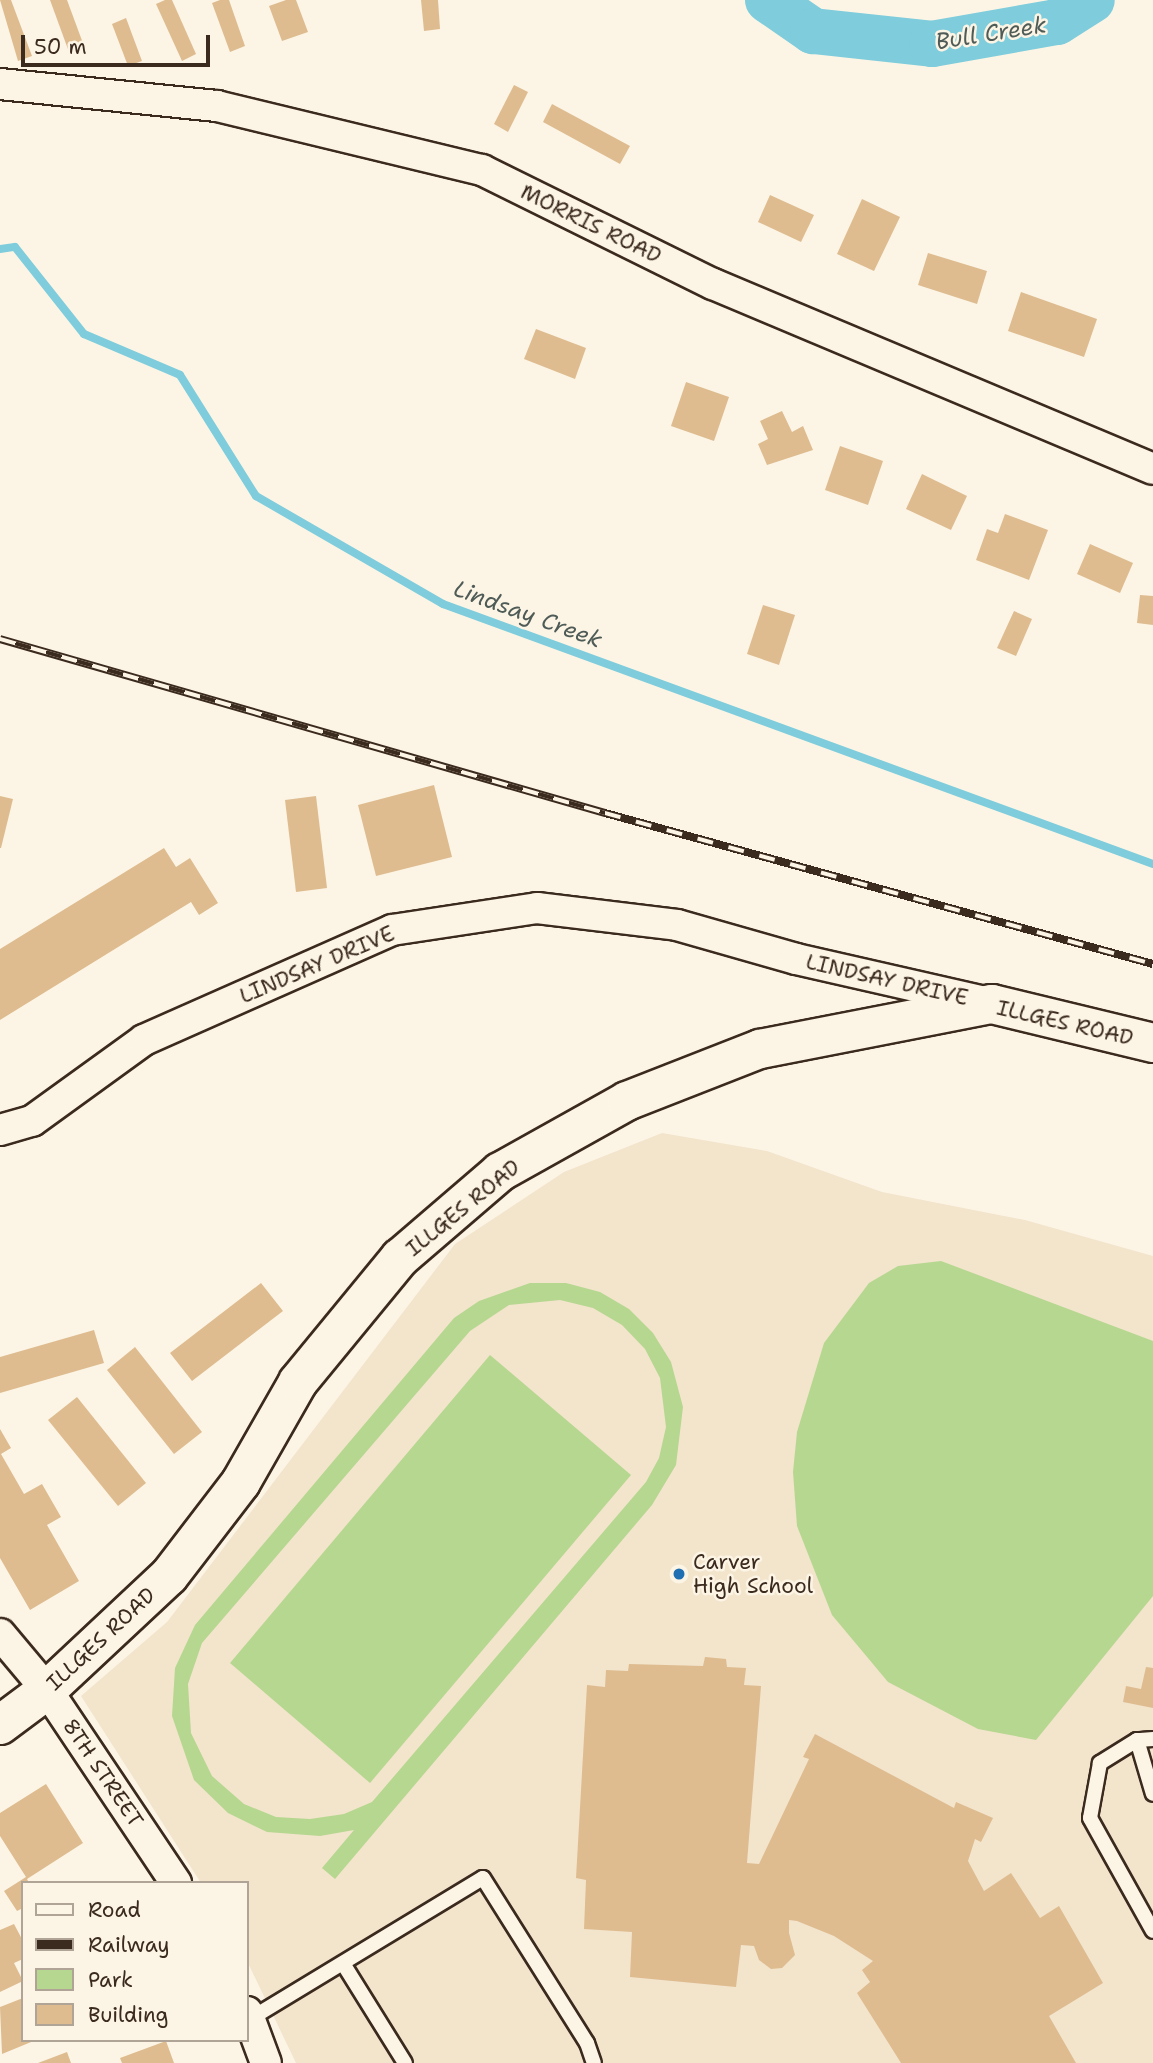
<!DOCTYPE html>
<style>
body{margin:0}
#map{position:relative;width:1153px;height:2063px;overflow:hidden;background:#fcf5e5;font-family:"Shantell Sans",sans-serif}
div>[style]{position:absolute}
.built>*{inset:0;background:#f3e4cc}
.green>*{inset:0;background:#b6d790}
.stream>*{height:8px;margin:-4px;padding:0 4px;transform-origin:4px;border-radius:4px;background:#7eccdc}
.river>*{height:46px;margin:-23px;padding:0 23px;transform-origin:23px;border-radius:23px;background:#7eccdc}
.building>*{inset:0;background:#debc90}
.roads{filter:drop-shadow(2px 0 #3b2a1e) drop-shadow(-2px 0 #3b2a1e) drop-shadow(0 2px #3b2a1e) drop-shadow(0 -2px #3b2a1e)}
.lane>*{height:14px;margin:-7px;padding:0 7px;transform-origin:7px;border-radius:7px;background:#fcf5e5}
.street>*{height:30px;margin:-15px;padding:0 15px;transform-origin:15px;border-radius:15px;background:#fcf5e5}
.secondary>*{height:38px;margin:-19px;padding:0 19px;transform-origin:19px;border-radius:19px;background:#fcf5e5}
.rail>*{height:8px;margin-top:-4px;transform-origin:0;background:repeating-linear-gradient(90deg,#fcf5e5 0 16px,#3b2a1e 0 32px);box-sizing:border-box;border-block:2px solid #3b2a1e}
.dots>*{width:19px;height:19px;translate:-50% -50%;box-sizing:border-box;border:4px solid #fcf5e5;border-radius:50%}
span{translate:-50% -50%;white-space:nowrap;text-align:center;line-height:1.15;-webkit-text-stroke:5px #fcf5e5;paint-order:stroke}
.street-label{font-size:21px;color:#3b2a1e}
.poi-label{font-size:21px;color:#3b2a1e}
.left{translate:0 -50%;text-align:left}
.water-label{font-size:23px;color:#4f5b57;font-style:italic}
.legend{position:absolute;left:21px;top:1881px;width:228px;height:161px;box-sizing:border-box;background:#fcf5e5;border:2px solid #afa495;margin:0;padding:9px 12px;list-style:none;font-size:21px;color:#3b2a1e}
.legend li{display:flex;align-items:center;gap:14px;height:35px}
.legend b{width:35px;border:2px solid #afa495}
.scale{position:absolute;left:21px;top:35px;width:189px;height:32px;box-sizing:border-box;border:4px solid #3b2a1e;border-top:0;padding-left:9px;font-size:21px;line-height:24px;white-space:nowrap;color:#3b2a1e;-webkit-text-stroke:5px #fcf5e5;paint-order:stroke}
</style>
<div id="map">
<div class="built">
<div style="clip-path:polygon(662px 1133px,767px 1151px,882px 1192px,1025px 1220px,1153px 1256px,1153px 2063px,296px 2063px,247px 1961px,247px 1883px,201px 1883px,81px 1696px,167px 1622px,455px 1244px,564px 1172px)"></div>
</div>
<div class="green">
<div style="clip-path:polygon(941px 1261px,1153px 1341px,1153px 1596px,1036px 1740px,978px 1729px,888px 1682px,832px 1615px,797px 1526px,793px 1472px,797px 1432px,824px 1343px,869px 1283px,898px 1266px)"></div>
<div style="clip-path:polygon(evenodd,530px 1283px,566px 1283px,600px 1292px,629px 1309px,653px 1333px,671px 1362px,683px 1407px,676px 1465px,652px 1505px,335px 1879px,322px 1868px,354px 1830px,320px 1836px,267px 1832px,228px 1813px,194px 1780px,172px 1716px,175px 1668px,195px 1625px,454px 1318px,479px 1301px,530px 1283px,560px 1300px,593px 1308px,622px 1325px,645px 1349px,660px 1378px,666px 1427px,659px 1458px,646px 1482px,372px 1802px,344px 1814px,310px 1819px,276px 1817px,244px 1804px,212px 1776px,191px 1733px,188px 1684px,202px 1643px,470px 1331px,509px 1305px,560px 1300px)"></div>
<div style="clip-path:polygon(490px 1355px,631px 1475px,370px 1783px,230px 1663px)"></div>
</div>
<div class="stream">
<div style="left:0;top:249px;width:15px;rotate:-8deg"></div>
<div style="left:15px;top:247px;width:111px;rotate:51.6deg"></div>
<div style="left:84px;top:334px;width:104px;rotate:23.1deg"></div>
<div style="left:180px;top:375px;width:143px;rotate:57.9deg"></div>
<div style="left:256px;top:496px;width:216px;rotate:30deg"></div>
<div style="left:443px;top:604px;width:756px;rotate:20.11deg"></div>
</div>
<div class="river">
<div style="left:768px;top:0;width:55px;rotate:34.6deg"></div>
<div style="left:813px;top:31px;width:120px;rotate:6.2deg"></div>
<div style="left:932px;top:44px;width:127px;rotate:-10deg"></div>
<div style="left:1057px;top:22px;width:41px;rotate:-32.2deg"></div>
</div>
<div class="building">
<div style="clip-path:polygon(0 0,11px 0,32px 56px,18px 61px)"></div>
<div style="clip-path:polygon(50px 0,67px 0,84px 46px,69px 52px)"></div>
<div style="clip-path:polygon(165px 0,172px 0,196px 54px,182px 61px,156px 4px)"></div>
<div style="clip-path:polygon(220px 0,229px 0,245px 46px,230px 52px,212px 3px)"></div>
<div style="clip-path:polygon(286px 0,296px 0,308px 32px,282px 41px,269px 6px)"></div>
<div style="clip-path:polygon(421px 0,438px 0,440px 29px,424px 31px)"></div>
<div style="clip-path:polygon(126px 18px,142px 61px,128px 66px,112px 24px)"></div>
<div style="clip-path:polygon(514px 85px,528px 92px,508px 132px,494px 124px)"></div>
<div style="clip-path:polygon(552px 104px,630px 146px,620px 164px,543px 122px)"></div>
<div style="clip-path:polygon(770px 195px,814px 215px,801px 242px,758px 222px)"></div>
<div style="clip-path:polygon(862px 199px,900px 217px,874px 271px,837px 254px)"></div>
<div style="clip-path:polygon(928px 253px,987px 271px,977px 304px,918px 285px)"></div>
<div style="clip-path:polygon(1021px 292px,1097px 319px,1084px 357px,1008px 331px)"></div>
<div style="clip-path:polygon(536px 329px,586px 348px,575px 379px,524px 359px)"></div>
<div style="clip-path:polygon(686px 382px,729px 397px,714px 441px,671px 426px)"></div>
<div style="clip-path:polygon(782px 411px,792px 432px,803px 426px,813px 450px,767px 465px,758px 444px,768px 439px,760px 421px)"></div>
<div style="clip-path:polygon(840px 446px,883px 461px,868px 505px,825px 490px)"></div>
<div style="clip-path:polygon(922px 474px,967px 496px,951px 530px,906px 509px)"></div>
<div style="clip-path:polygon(1005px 514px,1048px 530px,1029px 580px,976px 560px,987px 529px,998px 533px)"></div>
<div style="clip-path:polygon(1090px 544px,1133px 563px,1120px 593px,1077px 574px)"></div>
<div style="clip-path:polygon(1140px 595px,1153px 596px,1153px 625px,1137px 623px)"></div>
<div style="clip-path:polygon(763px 605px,795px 615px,779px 665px,747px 654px)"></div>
<div style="clip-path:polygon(1014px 611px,1032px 619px,1016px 656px,997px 648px)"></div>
<div style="clip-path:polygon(434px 785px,452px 857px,376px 876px,358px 805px)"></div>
<div style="clip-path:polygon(0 796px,13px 799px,1px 848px,0 848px)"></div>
<div style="clip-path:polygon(316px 796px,327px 888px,296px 892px,285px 800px)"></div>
<div style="clip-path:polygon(164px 848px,176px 867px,190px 858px,218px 903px,199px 915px,191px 902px,0 1020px,0 949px)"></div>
<div style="clip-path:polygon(261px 1283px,283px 1311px,192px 1381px,170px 1353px)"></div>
<div style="clip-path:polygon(94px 1330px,104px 1363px,0 1393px,0 1357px)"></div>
<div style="clip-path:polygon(135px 1347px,202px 1432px,174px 1454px,107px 1370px)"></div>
<div style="clip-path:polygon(77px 1397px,146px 1483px,118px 1506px,48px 1420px)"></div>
<div style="clip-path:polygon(0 1429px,11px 1448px,1px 1454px,24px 1494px,42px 1484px,61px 1517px,47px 1525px,79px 1581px,30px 1610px,0 1558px)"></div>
<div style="clip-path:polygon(705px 1657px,726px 1659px,727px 1667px,746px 1668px,744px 1685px,761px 1686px,747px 1863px,759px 1864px,809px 1759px,803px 1757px,815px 1734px,954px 1808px,956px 1802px,993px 1818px,981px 1842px,975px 1839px,968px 1861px,984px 1891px,1011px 1873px,1040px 1918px,1059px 1906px,1103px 1983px,1049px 2016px,1076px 2063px,901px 2063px,857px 1993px,870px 1982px,862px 1970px,873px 1961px,834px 1936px,797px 1921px,789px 1920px,789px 1933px,795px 1955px,782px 1968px,771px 1969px,759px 1960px,754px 1946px,741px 1945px,736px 1987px,630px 1977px,632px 1932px,584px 1929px,586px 1880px,576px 1878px,587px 1685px,605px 1687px,606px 1670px,628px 1671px,629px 1664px,703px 1666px)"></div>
<div style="clip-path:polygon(1146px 1667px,1153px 1668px,1153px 1708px,1123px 1702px,1126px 1686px,1141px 1689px)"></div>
<div style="clip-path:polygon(46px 1784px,83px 1843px,27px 1879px,29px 1883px,23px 1883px,23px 1908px,17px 1911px,4px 1891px,26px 1877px,0 1836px,0 1813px)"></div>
<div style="clip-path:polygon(14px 1924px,23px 1941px,23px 1959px,14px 1963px,23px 1981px,0 1992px,0 1930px)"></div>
<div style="clip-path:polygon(23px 1998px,23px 2040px,36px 2040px,2px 2054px,0 2007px)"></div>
<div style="clip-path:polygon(166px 2041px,174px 2063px,122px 2063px,120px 2058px)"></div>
<div style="clip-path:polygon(67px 2052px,71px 2063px,38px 2063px)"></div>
</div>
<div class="roads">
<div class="lane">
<div style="left:1153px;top:1739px;width:16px;rotate:176deg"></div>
<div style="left:1137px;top:1740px;width:44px;rotate:148.1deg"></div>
<div style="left:1100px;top:1763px;width:56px;rotate:100.3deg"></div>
<div style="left:1090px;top:1818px;width:129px;rotate:60.9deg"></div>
<div style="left:1137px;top:1740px;width:56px;rotate:73.5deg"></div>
<div style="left:344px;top:1965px;width:115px;rotate:58.1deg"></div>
<div style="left:250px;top:2019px;width:272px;rotate:-31.2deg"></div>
<div style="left:483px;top:1878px;width:195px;rotate:57.8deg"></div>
<div style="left:587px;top:2043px;width:21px;rotate:71deg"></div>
</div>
<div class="street">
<div style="left:0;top:84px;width:218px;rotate:5.8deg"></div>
<div style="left:217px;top:106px;width:273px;rotate:13.6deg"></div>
<div style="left:482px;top:170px;width:258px;rotate:26.3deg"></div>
<div style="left:713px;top:284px;width:477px;rotate:22.8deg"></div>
<div style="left:0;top:1130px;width:33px;rotate:-16deg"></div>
<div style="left:32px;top:1121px;width:138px;rotate:-35.9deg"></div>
<div style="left:144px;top:1040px;width:271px;rotate:-23.9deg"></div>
<div style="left:392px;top:930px;width:147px;rotate:-8.6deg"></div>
<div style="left:537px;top:908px;width:141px;rotate:6.9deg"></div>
<div style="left:677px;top:925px;width:124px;rotate:15.9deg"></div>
<div style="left:796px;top:959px;width:194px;rotate:12.8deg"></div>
<div style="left:0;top:1634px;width:73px;rotate:50deg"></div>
<div style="left:47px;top:1690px;width:232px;rotate:56.2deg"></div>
<div style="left:247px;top:2012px;width:54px;rotate:69.6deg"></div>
</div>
<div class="secondary">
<div style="left:0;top:1725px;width:59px;rotate:-36.7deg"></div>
<div style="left:47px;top:1690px;width:167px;rotate:-43.1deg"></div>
<div style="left:169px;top:1576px;width:118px;rotate:-52.5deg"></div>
<div style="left:241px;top:1482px;width:115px;rotate:-60.3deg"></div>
<div style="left:298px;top:1382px;width:161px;rotate:-50.6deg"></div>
<div style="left:400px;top:1258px;width:132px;rotate:-40.7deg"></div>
<div style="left:500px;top:1172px;width:145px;rotate:-29.2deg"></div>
<div style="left:627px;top:1101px;width:143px;rotate:-21.4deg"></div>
<div style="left:760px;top:1049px;width:236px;rotate:-11deg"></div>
<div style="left:992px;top:1004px;width:166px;rotate:13.6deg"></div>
</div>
</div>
<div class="rail">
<div style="left:0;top:639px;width:630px;rotate:16.05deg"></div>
<div style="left:605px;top:813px;width:568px;rotate:15.41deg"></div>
</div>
<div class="dots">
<div style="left:679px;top:1574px;background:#1f6fb2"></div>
</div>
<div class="street-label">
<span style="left:591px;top:224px;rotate:26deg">MORRIS ROAD</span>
<span style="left:317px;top:965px;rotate:-23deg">LINDSAY DRIVE</span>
<span style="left:887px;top:980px;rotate:13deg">LINDSAY DRIVE</span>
<span style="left:1065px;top:1023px;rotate:13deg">ILLGES ROAD</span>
<span style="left:463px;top:1208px;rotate:-39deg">ILLGES ROAD</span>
<span style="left:101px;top:1639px;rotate:-43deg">ILLGES ROAD</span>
<span style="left:103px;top:1773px;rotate:56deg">8TH STREET</span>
</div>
<div class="poi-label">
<span class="left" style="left:693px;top:1574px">Carver<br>High School</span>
</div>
<div class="water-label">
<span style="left:991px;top:33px;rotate:-9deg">Bull Creek</span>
<span style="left:528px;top:614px;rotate:20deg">Lindsay Creek</span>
</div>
<ul class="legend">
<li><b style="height:9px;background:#fcf5e5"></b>Road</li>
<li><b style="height:9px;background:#3b2a1e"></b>Railway</li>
<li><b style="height:19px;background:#b6d790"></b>Park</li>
<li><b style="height:19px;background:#debc90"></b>Building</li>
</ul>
<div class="scale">50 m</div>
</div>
